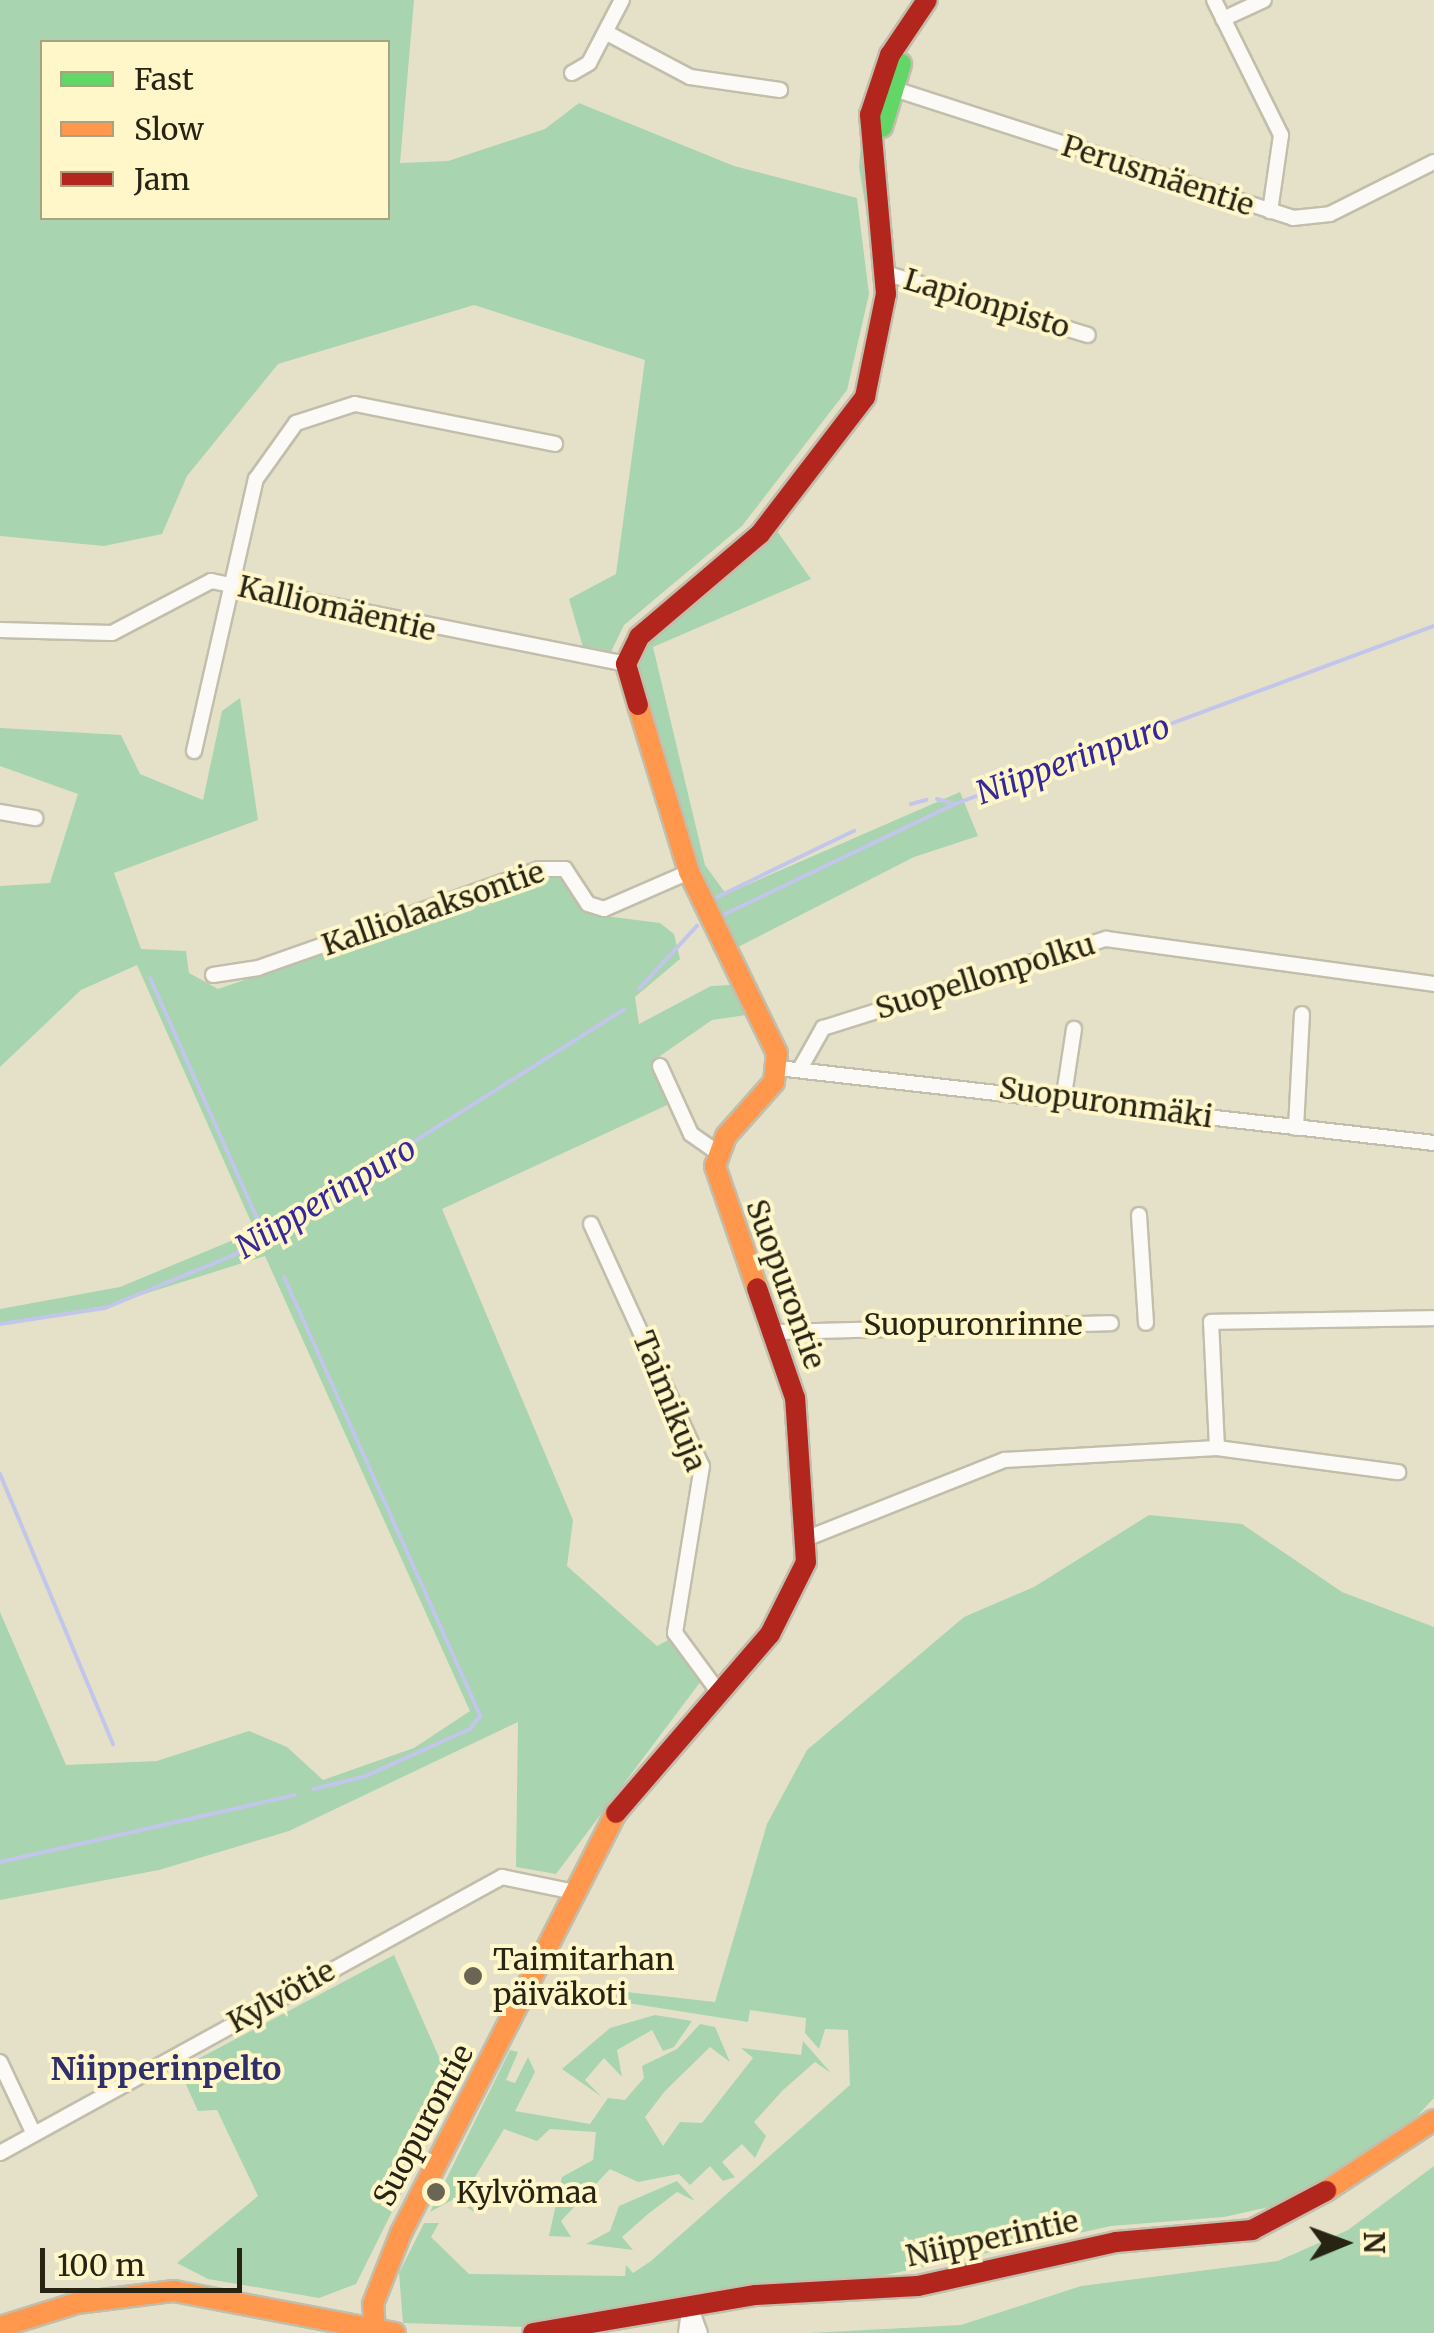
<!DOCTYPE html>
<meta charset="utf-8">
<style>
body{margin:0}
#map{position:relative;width:1434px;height:2333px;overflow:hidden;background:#e5e1c9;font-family:Merriweather,serif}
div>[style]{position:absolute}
.green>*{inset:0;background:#a8d4b0}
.stream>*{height:4px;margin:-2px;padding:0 2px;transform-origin:2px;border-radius:2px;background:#c2c6ea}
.roads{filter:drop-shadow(2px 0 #c2beab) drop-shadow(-2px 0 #c2beab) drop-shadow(0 2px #c2beab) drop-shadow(0 -2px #c2beab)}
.street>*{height:14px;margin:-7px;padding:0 7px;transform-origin:7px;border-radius:7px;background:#fbfaf7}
.fast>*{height:20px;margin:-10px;padding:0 10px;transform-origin:10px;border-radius:10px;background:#63d668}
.slow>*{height:20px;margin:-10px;padding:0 10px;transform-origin:10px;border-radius:10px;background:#ff974d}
.jam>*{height:20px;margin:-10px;padding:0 10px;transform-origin:10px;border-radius:10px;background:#b3261e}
.dots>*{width:28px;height:28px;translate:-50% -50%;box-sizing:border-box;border:5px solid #fff6ca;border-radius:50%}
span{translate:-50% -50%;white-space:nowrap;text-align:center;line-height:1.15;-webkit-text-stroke:8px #fff6ca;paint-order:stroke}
.street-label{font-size:30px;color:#272414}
.poi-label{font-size:30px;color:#272414}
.left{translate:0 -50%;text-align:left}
.water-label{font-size:32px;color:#35299a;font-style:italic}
.neighbourhood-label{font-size:32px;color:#2f306b;font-weight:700}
.legend{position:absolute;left:40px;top:40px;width:350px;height:180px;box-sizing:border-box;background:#fff6ca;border:2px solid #a9a281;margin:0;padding:12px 18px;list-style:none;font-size:30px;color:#272414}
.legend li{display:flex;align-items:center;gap:20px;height:50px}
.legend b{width:50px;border:2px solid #a9a281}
.north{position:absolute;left:1294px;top:2193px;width:100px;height:100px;-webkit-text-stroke:8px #fff6ca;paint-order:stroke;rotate:89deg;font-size:28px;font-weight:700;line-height:40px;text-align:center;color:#272414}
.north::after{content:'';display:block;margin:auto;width:35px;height:45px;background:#272414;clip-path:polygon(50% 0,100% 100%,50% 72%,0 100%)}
.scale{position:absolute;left:40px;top:2248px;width:202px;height:45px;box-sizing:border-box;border:5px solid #272414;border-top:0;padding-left:12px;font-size:30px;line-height:35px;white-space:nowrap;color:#272414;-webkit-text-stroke:8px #fff6ca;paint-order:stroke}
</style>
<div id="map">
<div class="green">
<div style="clip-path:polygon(evenodd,0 0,414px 0,400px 163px,448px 161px,545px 129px,579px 103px,734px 166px,857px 198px,869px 294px,847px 390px,742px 526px,624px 625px,609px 656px,583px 647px,569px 599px,616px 574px,645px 360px,474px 305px,278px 364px,187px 476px,162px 534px,104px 546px,0 536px,0 0,42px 42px,388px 42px,388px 218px,42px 218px,42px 42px)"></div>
<div style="clip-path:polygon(863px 120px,879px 290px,859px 167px)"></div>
<div style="clip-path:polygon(777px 531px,811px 579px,653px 647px,705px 865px,726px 894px,960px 792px,978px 836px,914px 857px,736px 948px,682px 836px,633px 675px,651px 642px)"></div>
<div style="clip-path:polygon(240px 698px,258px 820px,114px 873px,141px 949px,186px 951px,189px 973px,218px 989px,557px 873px,597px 915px,660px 923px,674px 934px,680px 959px,635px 997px,639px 1024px,711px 986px,731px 985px,746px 1015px,712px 1020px,660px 1056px,678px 1100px,442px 1209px,573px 1520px,567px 1566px,657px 1646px,670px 1639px,701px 1681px,556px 1874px,516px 1867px,518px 1722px,289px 1831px,159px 1870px,0 1900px,0 1612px,66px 1765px,157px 1761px,249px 1731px,287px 1747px,323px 1780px,414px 1748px,470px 1711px,265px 1256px,106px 1306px,0 1324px,0 1309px,120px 1287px,255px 1231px,137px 965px,81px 990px,0 1067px,0 886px,50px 883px,78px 794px,0 766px,0 728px,121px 735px,140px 774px,203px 800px,222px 711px)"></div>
<div style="clip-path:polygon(1149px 1515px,1242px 1524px,1342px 1592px,1434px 1627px,1434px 2098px,1418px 2115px,1369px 2157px,1269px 2207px,1224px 2217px,1111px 2226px,849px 2283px,776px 2284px,524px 2327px,403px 2323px,399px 2273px,424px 2223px,439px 2223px,431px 2237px,469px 2274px,625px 2276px,626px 2265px,633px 2273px,651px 2261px,850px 2085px,848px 2030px,825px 2029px,819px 2049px,805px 2033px,806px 2018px,750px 2010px,748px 2022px,615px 2001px,618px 1991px,715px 2002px,767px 1824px,807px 1750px,964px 1617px,1034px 1587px)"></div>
<div style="clip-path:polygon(394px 1955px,442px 2064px,462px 2071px,356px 2284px,319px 2298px,208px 2279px,177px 2263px,258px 2196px,217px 2110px,198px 2111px,179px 2069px)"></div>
<div style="clip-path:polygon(655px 2015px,692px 2021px,674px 2047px,663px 2051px,652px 2030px,617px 2050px,622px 2077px,604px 2058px,585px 2080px,602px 2097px,562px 2069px,610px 2028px)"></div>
<div style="clip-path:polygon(700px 2024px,715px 2027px,730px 2062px,710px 2047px,665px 2091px,645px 2117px,663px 2146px,680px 2122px,702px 2123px,753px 2058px,741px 2048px,801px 2055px,803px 2041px,831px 2073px,815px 2062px,783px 2090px,754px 2122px,766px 2136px,755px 2158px,742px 2144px,722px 2162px,735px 2177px,723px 2181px,710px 2166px,690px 2185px,679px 2174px,638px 2182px,610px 2169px,561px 2221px,571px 2237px,549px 2236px,562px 2177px,593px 2160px,596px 2132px,550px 2129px,537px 2141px,504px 2129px,463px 2197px,476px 2213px,454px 2199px,430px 2212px,510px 2050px,518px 2052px,506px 2080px,515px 2083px,528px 2057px,535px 2072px,515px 2111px,590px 2124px,608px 2098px,625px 2100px,644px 2078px,642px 2066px,677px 2049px)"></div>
<div style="clip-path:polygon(1434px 2166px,1434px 2333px,809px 2333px,961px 2325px,1081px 2286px,1278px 2261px,1348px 2230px)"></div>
<div style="clip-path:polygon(677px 2181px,695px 2201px,677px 2192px,648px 2214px,622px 2237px,633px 2250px,586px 2244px,610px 2231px,619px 2206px)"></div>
</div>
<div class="stream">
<div style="left:937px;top:799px;width:19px;rotate:16deg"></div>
<div style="left:911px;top:804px;width:16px;rotate:-15deg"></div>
<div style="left:711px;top:900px;width:159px;rotate:-25.8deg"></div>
<div style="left:721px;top:916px;width:259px;rotate:-25.6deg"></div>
<div style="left:955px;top:804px;width:511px;rotate:-20.39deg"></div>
<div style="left:150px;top:978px;width:280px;rotate:66deg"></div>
<div style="left:639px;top:989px;width:86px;rotate:-47.4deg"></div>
<div style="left:284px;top:1277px;width:481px;rotate:65.9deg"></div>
<div style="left:480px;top:1716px;width:16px;rotate:128deg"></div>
<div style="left:470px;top:1729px;width:114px;rotate:155.7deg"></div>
<div style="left:366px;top:1776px;width:54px;rotate:166deg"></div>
<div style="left:0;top:1324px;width:106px;rotate:-8.7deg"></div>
<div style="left:105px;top:1308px;width:139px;rotate:-22.3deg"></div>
<div style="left:234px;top:1255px;width:461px;rotate:-32.2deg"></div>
<div style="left:0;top:1474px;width:293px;rotate:67.3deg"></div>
<div style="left:0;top:1862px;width:302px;rotate:-12.8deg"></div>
</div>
<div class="roads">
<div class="street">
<div style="left:1214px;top:0;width:151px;rotate:63.6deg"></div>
<div style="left:1281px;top:135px;width:77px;rotate:98.2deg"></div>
<div style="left:1223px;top:19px;width:45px;rotate:-24.9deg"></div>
<div style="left:607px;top:33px;width:94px;rotate:27.9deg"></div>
<div style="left:690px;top:77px;width:91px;rotate:8.2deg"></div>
<div style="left:572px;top:73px;width:20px;rotate:-30deg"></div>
<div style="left:589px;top:63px;width:71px;rotate:-62.4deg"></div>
<div style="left:888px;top:87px;width:426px;rotate:17.9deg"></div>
<div style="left:1293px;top:218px;width:37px;rotate:-6deg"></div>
<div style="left:1330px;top:214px;width:116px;rotate:-26.6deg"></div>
<div style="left:885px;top:273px;width:212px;rotate:17deg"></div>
<div style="left:0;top:630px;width:112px;rotate:1.5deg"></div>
<div style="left:112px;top:633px;width:112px;rotate:-27.7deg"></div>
<div style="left:211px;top:581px;width:423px;rotate:11.3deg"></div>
<div style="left:194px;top:751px;width:279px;rotate:-77.2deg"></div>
<div style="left:256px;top:479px;width:69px;rotate:-54.5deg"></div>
<div style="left:296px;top:423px;width:62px;rotate:-17.9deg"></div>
<div style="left:355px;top:404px;width:204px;rotate:11.3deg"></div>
<div style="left:0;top:812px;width:36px;rotate:10deg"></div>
<div style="left:213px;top:975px;width:46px;rotate:-8.8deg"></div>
<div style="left:258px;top:968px;width:298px;rotate:-19.4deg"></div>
<div style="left:539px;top:869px;width:26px"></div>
<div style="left:565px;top:869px;width:42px;rotate:56.7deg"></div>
<div style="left:588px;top:904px;width:17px;rotate:17deg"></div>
<div style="left:604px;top:909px;width:93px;rotate:-23.5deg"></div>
<div style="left:660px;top:1066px;width:75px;rotate:65.5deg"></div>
<div style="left:691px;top:1134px;width:33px;rotate:35deg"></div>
<div style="left:801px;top:1067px;width:45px;rotate:-60.6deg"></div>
<div style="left:823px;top:1028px;width:297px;rotate:-17.5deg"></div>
<div style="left:1106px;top:939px;width:331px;rotate:7.8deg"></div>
<div style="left:778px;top:1068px;width:660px;rotate:6.52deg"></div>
<div style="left:1064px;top:1095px;width:67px;rotate:-81.4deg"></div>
<div style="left:1296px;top:1128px;width:114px;rotate:-87deg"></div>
<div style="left:1139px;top:1215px;width:108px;rotate:86.3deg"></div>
<div style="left:591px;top:1224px;width:266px;rotate:65.4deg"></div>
<div style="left:702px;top:1466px;width:169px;rotate:99.2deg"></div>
<div style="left:675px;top:1633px;width:71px;rotate:53.6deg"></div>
<div style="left:776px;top:1332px;width:335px;rotate:-1.5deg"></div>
<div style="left:1217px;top:1448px;width:126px;rotate:-92.7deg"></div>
<div style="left:1211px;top:1322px;width:223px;rotate:-1deg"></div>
<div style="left:808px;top:1538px;width:211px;rotate:-21.7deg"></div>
<div style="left:1004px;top:1460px;width:213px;rotate:-3.2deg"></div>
<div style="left:1217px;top:1448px;width:183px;rotate:7.6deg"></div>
<div style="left:0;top:2062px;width:75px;rotate:64.8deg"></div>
<div style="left:0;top:2153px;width:573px;rotate:-28.8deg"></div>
<div style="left:502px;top:1877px;width:69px;rotate:11.6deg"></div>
<div style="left:690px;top:2306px;width:29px;rotate:70deg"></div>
<div style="left:686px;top:2333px;width:27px;rotate:-82deg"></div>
</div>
<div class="fast">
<div style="left:882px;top:127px;width:66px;rotate:-73.2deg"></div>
</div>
<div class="slow">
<div style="left:638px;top:705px;width:175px;rotate:73deg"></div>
<div style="left:689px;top:872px;width:201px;rotate:64.1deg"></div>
<div style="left:777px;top:1053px;width:29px;rotate:96deg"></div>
<div style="left:774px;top:1082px;width:72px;rotate:131.6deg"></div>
<div style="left:726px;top:1136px;width:32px;rotate:110deg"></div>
<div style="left:715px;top:1166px;width:129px;rotate:71deg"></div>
<div style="left:1326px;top:2191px;width:129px;rotate:-33.3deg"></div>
<div style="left:0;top:2327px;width:81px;rotate:-17.3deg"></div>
<div style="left:77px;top:2303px;width:98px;rotate:-7.1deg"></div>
<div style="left:174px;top:2291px;width:225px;rotate:10.8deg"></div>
<div style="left:375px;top:2330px;width:26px;rotate:-94deg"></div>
<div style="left:373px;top:2304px;width:76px;rotate:-68.5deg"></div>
<div style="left:401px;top:2233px;width:472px;rotate:-62.9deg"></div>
</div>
<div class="jam">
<div style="left:638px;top:705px;width:43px;rotate:-106.3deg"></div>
<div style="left:626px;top:664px;width:30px;rotate:-64deg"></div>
<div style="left:639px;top:637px;width:159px;rotate:-40.4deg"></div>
<div style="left:760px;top:534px;width:173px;rotate:-52.5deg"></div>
<div style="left:865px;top:397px;width:105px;rotate:-78.5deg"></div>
<div style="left:886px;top:294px;width:180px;rotate:-95.1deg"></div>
<div style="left:870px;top:115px;width:63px;rotate:-71.6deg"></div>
<div style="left:890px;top:55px;width:66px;rotate:-56.1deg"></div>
<div style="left:616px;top:1813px;width:236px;rotate:-49.3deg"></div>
<div style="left:770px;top:1634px;width:80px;rotate:-63.4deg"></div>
<div style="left:806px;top:1562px;width:164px;rotate:-93.8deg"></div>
<div style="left:795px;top:1398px;width:116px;rotate:-109.1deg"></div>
<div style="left:533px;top:2333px;width:226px;rotate:-9.7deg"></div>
<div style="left:756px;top:2295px;width:162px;rotate:-3.2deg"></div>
<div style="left:918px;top:2286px;width:203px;rotate:-12.5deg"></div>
<div style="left:1116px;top:2242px;width:137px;rotate:-5deg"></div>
<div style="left:1252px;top:2230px;width:84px;rotate:-27.8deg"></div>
</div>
</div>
<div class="dots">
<div style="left:473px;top:1976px;background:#6a6653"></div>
<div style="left:436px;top:2192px;background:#6a6653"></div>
</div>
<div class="street-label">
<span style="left:1158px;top:175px;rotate:18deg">Perusmäentie</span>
<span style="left:987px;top:303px;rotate:17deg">Lapionpisto</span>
<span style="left:337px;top:608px;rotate:13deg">Kalliomäentie</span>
<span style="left:433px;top:908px;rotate:-19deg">Kalliolaaksontie</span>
<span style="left:985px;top:976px;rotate:-17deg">Suopellonpolku</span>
<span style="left:1106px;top:1102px;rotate:8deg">Suopuronmäki</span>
<span style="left:786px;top:1284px;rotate:70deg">Suopurontie</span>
<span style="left:973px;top:1324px">Suopuronrinne</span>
<span style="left:670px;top:1401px;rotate:68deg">Taimikuja</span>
<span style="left:281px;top:1996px;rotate:-29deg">Kylvötie</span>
<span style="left:423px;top:2125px;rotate:-62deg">Suopurontie</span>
<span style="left:992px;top:2238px;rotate:-12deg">Niipperintie</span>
</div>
<div class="poi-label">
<span class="left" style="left:493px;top:1976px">Taimitarhan<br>päiväkoti</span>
<span class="left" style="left:456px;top:2192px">Kylvömaa</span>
</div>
<div class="water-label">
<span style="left:1073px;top:760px;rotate:-20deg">Niipperinpuro</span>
<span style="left:326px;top:1198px;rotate:-31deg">Niipperinpuro</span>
</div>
<div class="neighbourhood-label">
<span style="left:166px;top:2069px">Niipperinpelto</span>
</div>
<ul class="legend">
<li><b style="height:12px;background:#63d668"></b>Fast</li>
<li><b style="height:12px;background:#ff974d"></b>Slow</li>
<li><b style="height:12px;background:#b3261e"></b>Jam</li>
</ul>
<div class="north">N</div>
<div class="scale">100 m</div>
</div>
